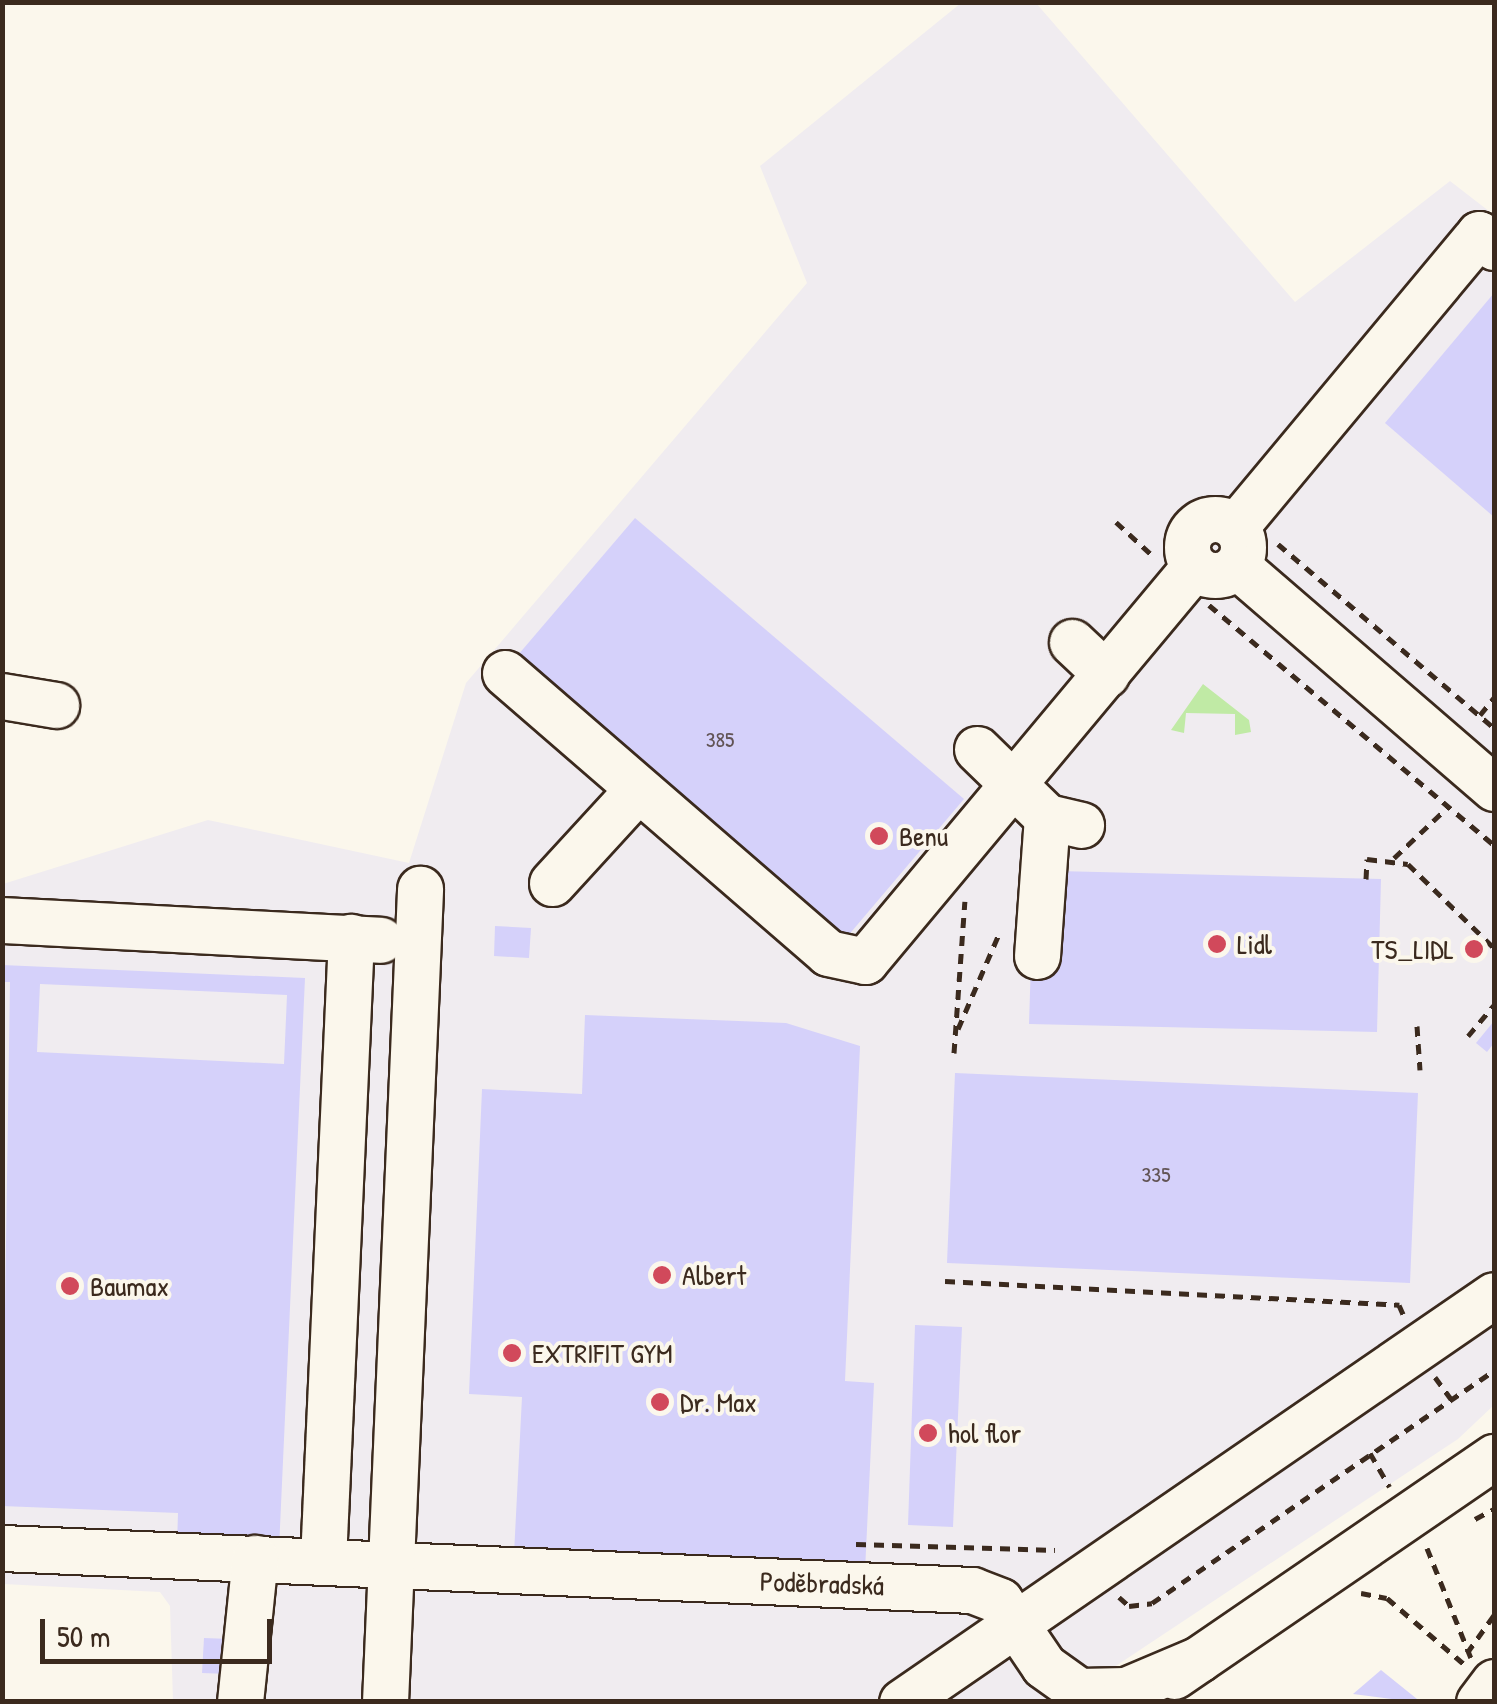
<!DOCTYPE html>
<meta charset="utf-8">
<style>
body{margin:0}
#map{position:relative;width:1497px;height:1704px;overflow:hidden;background:#fbf7ec;font-family:"Patrick Hand",sans-serif}
div>[style]{position:absolute}
.built>*{inset:0;background:#f0ecf0}
.green>*{inset:0;background:#c0eaa5}
.building>*{inset:0;background:#d5d1fa}
.path>*{height:5px;margin-top:-2.5px;transform-origin:0;background:repeating-linear-gradient(90deg,#3b2a1e 0 10px,transparent 0 18px)}
.roads{filter:drop-shadow(2px 0 #3b2a1e) drop-shadow(-2px 0 #3b2a1e) drop-shadow(0 2px #3b2a1e) drop-shadow(0 -2px #3b2a1e)}
.minor>*{height:45px;margin:-22.5px;padding:0 22.5px;transform-origin:22.5px;border-radius:22.5px;background:#fbf7ec}
.minor>.ring{margin:-22.5px;padding:0;box-sizing:content-box;background:none;border:45px solid #fbf7ec;border-radius:50%}
.dots>*{width:28px;height:28px;translate:-50% -50%;box-sizing:border-box;border:5px solid #fbf7ec;border-radius:50%}
span{translate:-50% -50%;white-space:nowrap;text-align:center;line-height:1.15;-webkit-text-stroke:8px #fbf7ec;paint-order:stroke}
.number-label{font-size:22px;color:#625455}
.number-label span{-webkit-text-stroke-width:0}
.poi-label{font-size:28px;color:#3b2a1e}
.left{translate:0 -50%;text-align:left}
.right{translate:-100% -50%;text-align:right}
.street-label{font-size:28px;color:#3b2a1e}
.frame{position:absolute;inset:0;border:5px solid #3b2a1e;pointer-events:none}
.scale{position:absolute;left:40px;top:1619px;width:232px;height:45px;box-sizing:border-box;border:5px solid #3b2a1e;border-top:0;padding-left:12px;font-size:30px;line-height:35px;white-space:nowrap;color:#3b2a1e;-webkit-text-stroke:8px #fbf7ec;paint-order:stroke}
</style>
<div id="map">
<div class="built">
<div style="clip-path:polygon(961px 3px,1036px 3px,1295px 302px,1450px 181px,1494px 215px,1494px 1405px,1458px 1439px,1063px 1701px,173px 1701px,170px 1606px,160px 1592px,3px 1584px,3px 884px,208px 820px,409px 863px,466px 683px,807px 283px,760px 166px)"></div>
</div>
<div class="green">
<div style="clip-path:polygon(1203px 684px,1249px 720px,1251px 732px,1235px 735px,1235px 714px,1186px 713px,1184px 733px,1171px 730px)"></div>
</div>
<div class="building">
<div style="clip-path:polygon(1494px 293px,1494px 517px,1385px 423px)"></div>
<div style="clip-path:polygon(635px 518px,964px 799px,841px 944px,512px 662px)"></div>
<div style="clip-path:polygon(1057px 871px,1381px 879px,1377px 1032px,1029px 1024px,1031px 960px)"></div>
<div style="clip-path:polygon(495px 926px,531px 928px,529px 958px,494px 956px)"></div>
<div style="clip-path:polygon(1475px 938px,1484px 946px,1473px 959px,1463px 952px)"></div>
<div style="clip-path:polygon(evenodd,2px 965px,305px 978px,279px 1549px,177px 1545px,178px 1513px,2px 1506px,10px 982px,2px 982px,2px 965px,40px 984px,287px 995px,284px 1064px,37px 1052px,40px 984px)"></div>
<div style="clip-path:polygon(585px 1015px,786px 1023px,860px 1046px,845px 1381px,874px 1383px,865px 1571px,514px 1554px,522px 1397px,469px 1394px,482px 1089px,582px 1094px)"></div>
<div style="clip-path:polygon(1494px 1021px,1494px 1043px,1487px 1052px,1476px 1043px)"></div>
<div style="clip-path:polygon(955px 1073px,1418px 1093px,1410px 1283px,947px 1263px)"></div>
<div style="clip-path:polygon(915px 1325px,962px 1327px,953px 1527px,908px 1525px)"></div>
<div style="clip-path:polygon(204px 1638px,230px 1639px,228px 1674px,202px 1673px)"></div>
<div style="clip-path:polygon(1381px 1670px,1417px 1699px,1415px 1702px,1353px 1694px)"></div>
</div>
<div class="path">
<div style="left:1116px;top:522px;width:52px;rotate:42.6deg"></div>
<div style="left:1278px;top:544px;width:284px;rotate:40.4deg"></div>
<div style="left:1209px;top:605px;width:371px;rotate:40.1deg"></div>
<div style="left:1480px;top:715px;width:22px;rotate:-51deg"></div>
<div style="left:1394px;top:858px;width:76px;rotate:-43.4deg"></div>
<div style="left:1366px;top:879px;width:20px;rotate:-87deg"></div>
<div style="left:1367px;top:859px;width:41px;rotate:7deg"></div>
<div style="left:1408px;top:864px;width:120px;rotate:44.3deg"></div>
<div style="left:1417px;top:1026px;width:44px;rotate:86.1deg"></div>
<div style="left:958px;top:1029px;width:103px;rotate:-66.7deg"></div>
<div style="left:1468px;top:1036px;width:40px;rotate:-50deg"></div>
<div style="left:954px;top:1053px;width:152px;rotate:-85.9deg"></div>
<div style="left:945px;top:1281px;width:455px;rotate:3deg"></div>
<div style="left:1399px;top:1305px;width:10px;rotate:66deg"></div>
<div style="left:1435px;top:1377px;width:27px;rotate:54deg"></div>
<div style="left:1370px;top:1453px;width:39px;rotate:60deg"></div>
<div style="left:1475px;top:1519px;width:21px;rotate:-28deg"></div>
<div style="left:856px;top:1544px;width:199px;rotate:1.7deg"></div>
<div style="left:1427px;top:1548px;width:118px;rotate:68.2deg"></div>
<div style="left:1361px;top:1593px;width:26px;rotate:11deg"></div>
<div style="left:1387px;top:1598px;width:101px;rotate:40.6deg"></div>
<div style="left:1119px;top:1597px;width:13px;rotate:42deg"></div>
<div style="left:1129px;top:1606px;width:23px;rotate:-7deg"></div>
<div style="left:1152px;top:1603px;width:413px;rotate:-34.2deg"></div>
<div style="left:1467px;top:1653px;width:47px;rotate:-54.6deg"></div>
</div>
<div class="roads">
<div class="minor">
<div class="ring" style="left:1187px;top:519px;width:11px;height:11px"></div>
<div style="left:1235px;top:527px;width:381px;rotate:-50.2deg"></div>
<div style="left:1479px;top:234px;width:20px;rotate:41deg"></div>
<div style="left:1237px;top:566px;width:340px;rotate:40.8deg"></div>
<div style="left:1072px;top:642px;width:47px;rotate:43.3deg"></div>
<div style="left:505px;top:673px;width:427px;rotate:40.9deg"></div>
<div style="left:828px;top:953px;width:38px;rotate:12deg"></div>
<div style="left:865px;top:961px;width:513px;rotate:-50.14deg"></div>
<div style="left:2px;top:696px;width:55px;rotate:9.5deg"></div>
<div style="left:977px;top:749px;width:98px;rotate:44.2deg"></div>
<div style="left:1047px;top:817px;width:35px;rotate:13deg"></div>
<div style="left:552px;top:883px;width:127px;rotate:-47.5deg"></div>
<div style="left:2px;top:920px;width:379px;rotate:3deg"></div>
<div style="left:1037px;top:956px;width:139px;rotate:-85.9deg"></div>
<div style="left:2px;top:1548px;width:971px;rotate:2.48deg"></div>
<div style="left:972px;top:1590px;width:30px;rotate:21deg"></div>
<div style="left:1000px;top:1601px;width:78px;rotate:55.9deg"></div>
<div style="left:1044px;top:1666px;width:43px;rotate:35.5deg"></div>
<div style="left:1079px;top:1691px;width:47px;rotate:-1.2deg"></div>
<div style="left:1126px;top:1690px;width:79px;rotate:-23deg"></div>
<div style="left:323px;top:1561px;width:625px;rotate:-87.43deg"></div>
<div style="left:1174px;top:1676px;width:388px;rotate:-34.4deg"></div>
<div style="left:240px;top:1702px;width:145px;rotate:-84.1deg"></div>
<div style="left:385px;top:1702px;width:814px;rotate:-87.53deg"></div>
<div style="left:902px;top:1702px;width:718px;rotate:-34.51deg"></div>
<div style="left:1479px;top:1702px;width:25px;rotate:-53deg"></div>
</div>
</div>
<div class="dots">
<div style="left:879px;top:836px;background:#d1495b"></div>
<div style="left:1217px;top:944px;background:#d1495b"></div>
<div style="left:1474px;top:949px;background:#d1495b"></div>
<div style="left:662px;top:1275px;background:#d1495b"></div>
<div style="left:70px;top:1286px;background:#d1495b"></div>
<div style="left:512px;top:1353px;background:#d1495b"></div>
<div style="left:660px;top:1402px;background:#d1495b"></div>
<div style="left:928px;top:1433px;background:#d1495b"></div>
</div>
<div class="number-label">
<span style="left:720px;top:740px">385</span>
<span style="left:1156px;top:1175px">335</span>
</div>
<div class="poi-label">
<span class="left" style="left:899px;top:836px">Benu</span>
<span class="left" style="left:1237px;top:944px">Lidl</span>
<span class="right" style="left:1454px;top:949px">TS_LIDL</span>
<span class="left" style="left:682px;top:1275px">Albert</span>
<span class="left" style="left:90px;top:1286px">Baumax</span>
<span class="left" style="left:532px;top:1353px">EXTRIFIT GYM</span>
<span class="left" style="left:680px;top:1402px">Dr. Max</span>
<span class="left" style="left:948px;top:1433px">hol flor</span>
</div>
<div class="street-label">
<span style="left:822px;top:1583px;rotate:2deg">Poděbradská</span>
</div>
<div class="frame"></div>
<div class="scale">50 m</div>
</div>
